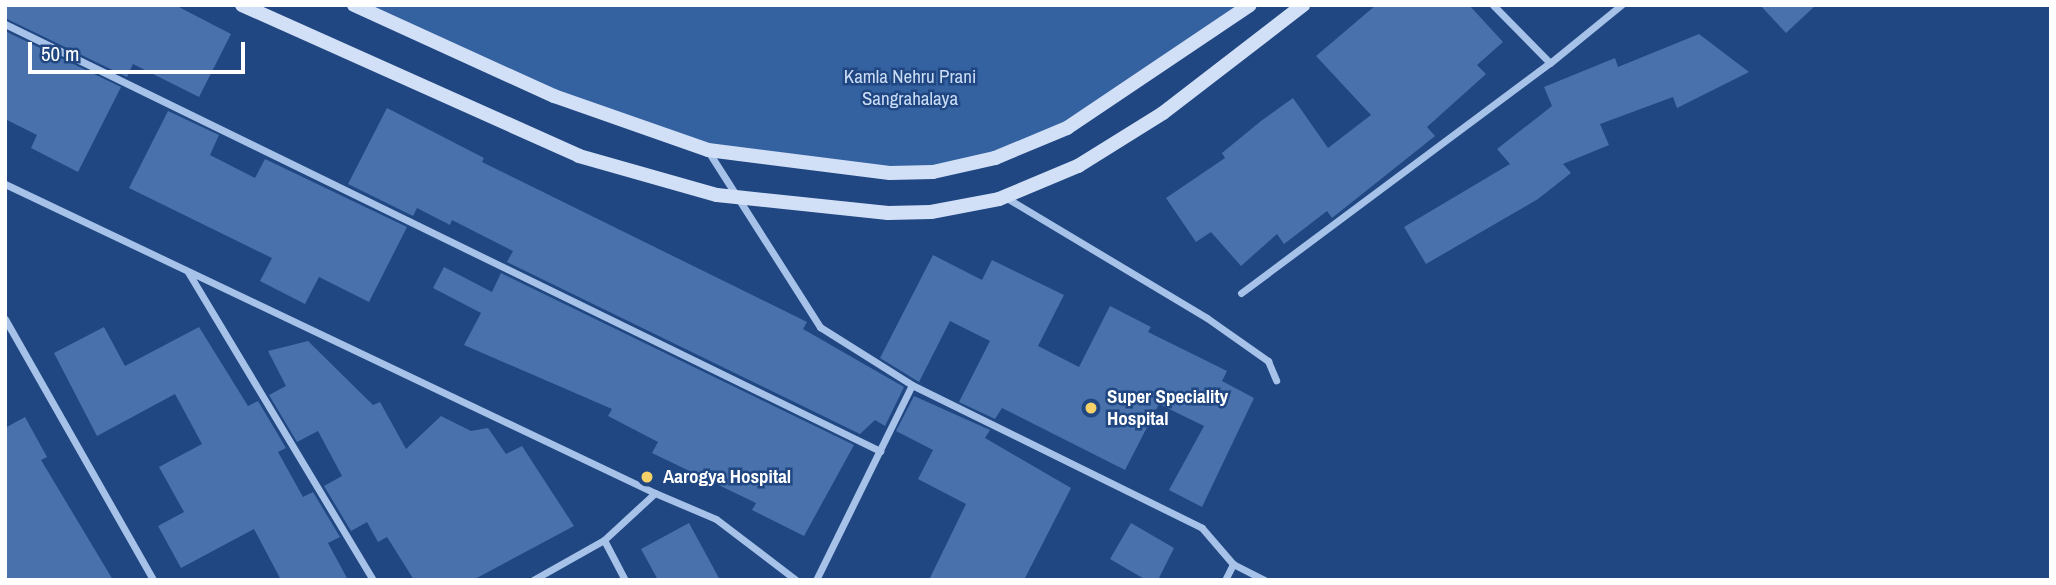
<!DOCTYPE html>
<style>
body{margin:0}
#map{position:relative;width:2056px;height:585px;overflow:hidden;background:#204782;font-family:"Archivo Narrow",sans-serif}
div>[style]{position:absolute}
.green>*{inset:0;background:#3461a0}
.building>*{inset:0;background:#4971ab}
.minor>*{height:7px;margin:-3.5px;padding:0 3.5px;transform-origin:3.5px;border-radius:3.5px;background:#a7c2e8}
.secondary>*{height:14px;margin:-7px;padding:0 7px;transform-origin:7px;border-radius:7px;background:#d2e0f7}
.dots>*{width:19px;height:19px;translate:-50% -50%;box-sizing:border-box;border:4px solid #204782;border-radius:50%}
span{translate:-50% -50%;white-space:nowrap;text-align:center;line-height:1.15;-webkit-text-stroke:5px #204782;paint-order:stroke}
.park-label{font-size:19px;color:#cbddf6}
.poi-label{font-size:19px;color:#fff;font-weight:700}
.left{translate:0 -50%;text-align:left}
.frame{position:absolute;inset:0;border:7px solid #fff;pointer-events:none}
.scale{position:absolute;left:28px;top:42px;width:217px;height:32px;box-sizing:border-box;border:4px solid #fff;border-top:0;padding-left:9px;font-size:21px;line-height:24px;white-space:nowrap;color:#fff;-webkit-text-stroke:5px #204782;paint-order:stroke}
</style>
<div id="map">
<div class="green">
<div style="clip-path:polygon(354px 5px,1250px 5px,1067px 128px,933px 172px,708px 150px,554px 96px)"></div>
</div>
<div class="building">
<div style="clip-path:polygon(5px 5px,175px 5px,231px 34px,199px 97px,133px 64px,127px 77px,5px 18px)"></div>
<div style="clip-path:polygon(1376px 5px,1469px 5px,1503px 42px,1477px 65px,1486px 74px,1427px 127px,1435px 136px,1332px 218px,1327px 211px,1284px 244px,1277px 234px,1241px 266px,1211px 232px,1196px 242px,1166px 198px,1225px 158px,1222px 153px,1261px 121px,1293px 98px,1328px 148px,1371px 115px,1316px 56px)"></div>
<div style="clip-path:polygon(1760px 5px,1816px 5px,1786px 33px)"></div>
<div style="clip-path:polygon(5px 31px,121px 87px,78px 172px,31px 148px,37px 135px,5px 119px)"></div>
<div style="clip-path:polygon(1699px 34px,1749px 72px,1677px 108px,1673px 97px,1600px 124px,1609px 145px,1563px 164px,1571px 173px,1538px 199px,1426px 264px,1404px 227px,1510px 164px,1497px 149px,1552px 106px,1544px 87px,1615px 58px,1618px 67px)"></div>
<div style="clip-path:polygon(387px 108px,484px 158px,482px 162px,807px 322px,803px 329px,904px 387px,885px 426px,875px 420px,860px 434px,507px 262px,513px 251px,452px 220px,450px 225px,417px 208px,413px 216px,348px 184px)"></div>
<div style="clip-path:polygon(168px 111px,219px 135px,210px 155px,255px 178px,265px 159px,407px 227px,369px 302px,319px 277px,305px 304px,260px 281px,272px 258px,129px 188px)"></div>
<div style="clip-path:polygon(933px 255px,982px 280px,992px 260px,1064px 295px,1038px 346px,1079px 367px,1110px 306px,1151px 327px,1148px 332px,1227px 371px,1222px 381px,1254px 398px,1202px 507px,1169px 490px,1204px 426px,1159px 404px,1125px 470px,1002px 408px,995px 419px,959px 402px,990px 341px,950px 321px,919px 382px,880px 358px)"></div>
<div style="clip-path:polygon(444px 267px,492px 292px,501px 273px,854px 445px,804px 536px,752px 510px,756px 503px,652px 453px,658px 442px,608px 416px,612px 409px,464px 345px,481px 313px,433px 288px)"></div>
<div style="clip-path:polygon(104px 327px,125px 366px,199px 327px,248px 406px,258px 401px,286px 448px,278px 452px,303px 497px,313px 492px,340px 537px,328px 543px,348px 580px,281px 580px,254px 529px,181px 568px,158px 526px,184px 512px,159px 467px,202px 444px,175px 394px,97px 436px,54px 353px)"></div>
<div style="clip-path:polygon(308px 341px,373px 405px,380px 402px,406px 449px,441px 416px,471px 431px,488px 428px,506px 454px,522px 446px,574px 526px,473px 580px,414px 580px,387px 537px,378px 542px,367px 522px,351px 531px,324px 486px,342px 476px,318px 431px,297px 442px,269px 395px,286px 386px,268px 351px)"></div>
<div style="clip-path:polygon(914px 396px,990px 430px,985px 438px,1071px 488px,1024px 580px,929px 580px,966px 504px,918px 479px,933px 450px,896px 431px)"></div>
<div style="clip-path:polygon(25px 417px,47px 457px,41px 460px,113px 580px,5px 580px,5px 428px)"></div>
<div style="clip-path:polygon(689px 523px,720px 580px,658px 580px,641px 549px)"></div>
<div style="clip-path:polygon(1131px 523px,1174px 548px,1158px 580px,1146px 580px,1110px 559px)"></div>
</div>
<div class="minor">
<div style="left:1493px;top:5px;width:81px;rotate:45.5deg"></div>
<div style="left:1550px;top:63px;width:92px;rotate:-39.2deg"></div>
<div style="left:5px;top:24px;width:974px;rotate:26.01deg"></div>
<div style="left:708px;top:151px;width:209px;rotate:57.5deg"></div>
<div style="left:820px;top:327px;width:109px;rotate:32.2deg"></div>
<div style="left:912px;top:385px;width:323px;rotate:26.2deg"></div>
<div style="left:1202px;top:528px;width:48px;rotate:49.3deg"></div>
<div style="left:5px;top:184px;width:720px;rotate:25.43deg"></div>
<div style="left:1005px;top:197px;width:235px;rotate:30.9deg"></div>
<div style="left:1207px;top:318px;width:75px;rotate:35.2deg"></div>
<div style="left:1268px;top:361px;width:21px;rotate:67deg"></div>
<div style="left:188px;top:272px;width:359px;rotate:59deg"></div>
<div style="left:1241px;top:293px;width:385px;rotate:-36.7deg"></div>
<div style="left:5px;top:319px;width:300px;rotate:60.4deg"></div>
<div style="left:604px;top:540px;width:45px;rotate:62.3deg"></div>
<div style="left:533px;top:580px;width:81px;rotate:-29.4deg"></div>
<div style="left:604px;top:540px;width:69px;rotate:-42.7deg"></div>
<div style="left:655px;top:493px;width:66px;rotate:23.1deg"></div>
<div style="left:716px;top:519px;width:101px;rotate:37.3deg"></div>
<div style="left:816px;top:580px;width:217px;rotate:-63.8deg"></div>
<div style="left:1225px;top:580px;width:18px;rotate:-63deg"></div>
<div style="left:1233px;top:564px;width:36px;rotate:27deg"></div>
</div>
<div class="secondary">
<div style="left:242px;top:5px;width:369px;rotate:24.1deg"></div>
<div style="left:579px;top:156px;width:143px;rotate:15.8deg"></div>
<div style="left:717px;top:195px;width:172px;rotate:6deg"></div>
<div style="left:888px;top:213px;width:43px;rotate:-1.3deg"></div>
<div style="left:931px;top:212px;width:69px;rotate:-10.8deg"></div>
<div style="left:999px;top:199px;width:86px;rotate:-22.7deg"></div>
<div style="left:1078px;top:166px;width:100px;rotate:-31.9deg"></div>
<div style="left:1163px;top:113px;width:177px;rotate:-37.6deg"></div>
<div style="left:354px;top:5px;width:220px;rotate:24.5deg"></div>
<div style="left:554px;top:96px;width:163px;rotate:19.3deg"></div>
<div style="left:708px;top:150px;width:183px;rotate:7.2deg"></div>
<div style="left:890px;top:173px;width:43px;rotate:-1.3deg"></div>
<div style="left:933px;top:172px;width:64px;rotate:-12.7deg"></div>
<div style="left:995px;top:158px;width:78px;rotate:-22.6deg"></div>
<div style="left:1067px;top:128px;width:220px;rotate:-33.9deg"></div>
</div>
<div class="dots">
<div style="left:1091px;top:408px;background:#f6d268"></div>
<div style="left:647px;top:477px;background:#f6d268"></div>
</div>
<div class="park-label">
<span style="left:910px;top:88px">Kamla Nehru Prani<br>Sangrahalaya</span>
</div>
<div class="poi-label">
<span class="left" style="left:1107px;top:408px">Super Speciality<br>Hospital</span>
<span class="left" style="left:663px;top:477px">Aarogya Hospital</span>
</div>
<div class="frame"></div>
<div class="scale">50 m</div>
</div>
